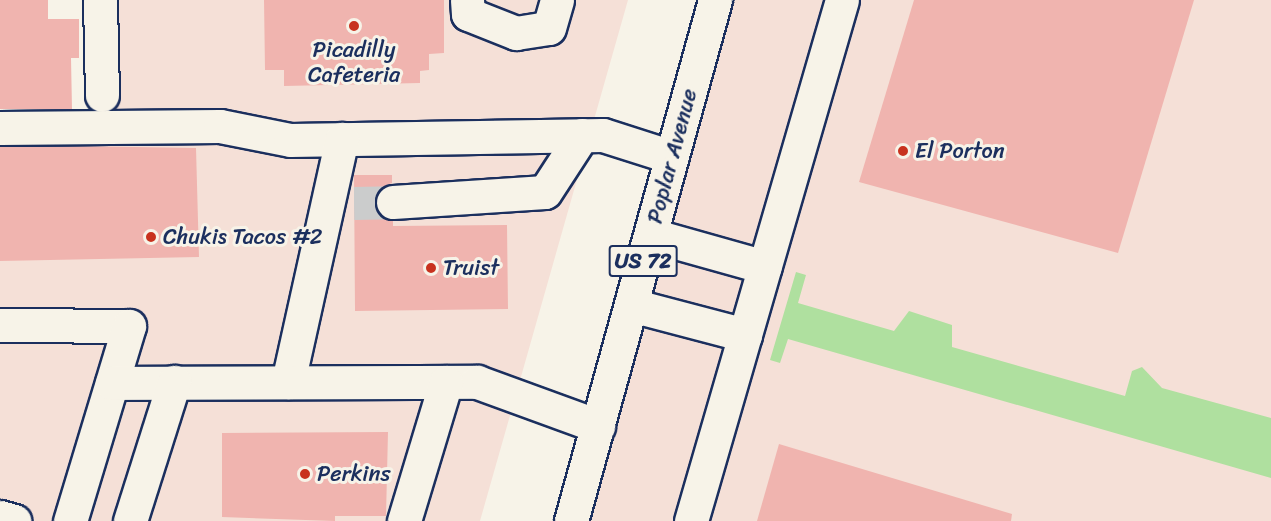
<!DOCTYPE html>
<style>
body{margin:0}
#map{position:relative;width:1271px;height:521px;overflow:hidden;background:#f7f3e8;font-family:Sriracha,sans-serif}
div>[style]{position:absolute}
.built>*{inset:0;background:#f5e0d7}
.green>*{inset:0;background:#afe09f}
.building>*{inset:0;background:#f0b4af}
.minor-tunnel>*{height:33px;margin-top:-16.5px;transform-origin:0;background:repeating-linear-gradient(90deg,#cbcccc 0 33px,transparent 0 49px)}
.roads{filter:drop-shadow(2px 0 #1b2f5e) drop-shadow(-2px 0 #1b2f5e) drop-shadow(0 2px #1b2f5e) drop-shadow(0 -2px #1b2f5e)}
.minor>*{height:33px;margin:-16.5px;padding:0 16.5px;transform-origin:16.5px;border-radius:16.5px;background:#f7f3e8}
.major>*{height:33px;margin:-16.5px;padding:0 16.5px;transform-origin:16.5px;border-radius:16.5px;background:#f7f3e8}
.dots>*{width:16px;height:16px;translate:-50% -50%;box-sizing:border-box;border:3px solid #f7f3e8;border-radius:50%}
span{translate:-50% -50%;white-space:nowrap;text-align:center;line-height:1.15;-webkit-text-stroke:6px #f7f3e8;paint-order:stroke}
.shield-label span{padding:2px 4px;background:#f7f3e8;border:2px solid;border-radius:4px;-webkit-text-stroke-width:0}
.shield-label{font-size:21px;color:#1b2f5e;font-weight:700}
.poi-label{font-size:22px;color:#1b2f5e}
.left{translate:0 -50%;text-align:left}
.street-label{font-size:22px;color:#1b2f5e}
</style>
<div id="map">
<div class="built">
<div style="clip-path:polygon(113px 0,628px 0,480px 521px,0 521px,0 116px,110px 110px)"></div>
<div style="clip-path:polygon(715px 0,1271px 0,1271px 521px,571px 521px)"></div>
</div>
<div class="green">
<div style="clip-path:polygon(796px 272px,806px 275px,798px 303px,894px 331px,909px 311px,952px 325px,952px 347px,1125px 396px,1132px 371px,1142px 367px,1162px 388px,1271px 418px,1271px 478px,788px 339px,780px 363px,770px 360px)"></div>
</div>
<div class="building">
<div style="clip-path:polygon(0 0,48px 0,48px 19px,79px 19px,79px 58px,71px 58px,72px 109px,0 109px)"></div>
<div style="clip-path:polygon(264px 0,444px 0,444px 53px,429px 54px,429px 70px,420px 71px,420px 83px,284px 86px,284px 70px,265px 70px)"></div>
<div style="clip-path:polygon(914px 0,1194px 0,1118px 253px,859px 182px)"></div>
<div style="clip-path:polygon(73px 146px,196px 148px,199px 257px,0 261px,0 147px)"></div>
<div style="clip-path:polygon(354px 175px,392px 175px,392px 183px,382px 187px,374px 203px,378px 213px,393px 221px,393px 226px,507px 225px,508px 309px,355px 311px)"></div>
<div style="clip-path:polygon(388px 432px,386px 516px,335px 516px,335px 521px,222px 517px,222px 433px)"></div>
<div style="clip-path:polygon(779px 444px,1012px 514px,1011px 521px,757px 521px)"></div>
</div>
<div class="minor-tunnel">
<div style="left:354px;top:203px;width:39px;rotate:-1deg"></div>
</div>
<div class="roads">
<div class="minor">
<div style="left:100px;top:0;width:95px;rotate:88.8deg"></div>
<div style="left:467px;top:0;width:14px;rotate:86deg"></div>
<div style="left:468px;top:14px;width:52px;rotate:21.6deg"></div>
<div style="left:516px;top:33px;width:33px;rotate:-9deg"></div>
<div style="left:549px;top:28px;width:29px;rotate:-74deg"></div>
<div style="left:0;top:128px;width:220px;rotate:-0.5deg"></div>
<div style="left:220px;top:126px;width:71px;rotate:11.3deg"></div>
<div style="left:290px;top:140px;width:313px;rotate:-0.9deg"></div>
<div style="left:603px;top:135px;width:72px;rotate:17.7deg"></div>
<div style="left:393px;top:202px;width:152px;rotate:-3.8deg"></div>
<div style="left:545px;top:192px;width:68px;rotate:-57deg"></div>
<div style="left:651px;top:235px;width:118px;rotate:15.7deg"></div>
<div style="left:631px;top:305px;width:118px;rotate:14.7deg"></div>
<div style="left:0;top:325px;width:129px;rotate:0.4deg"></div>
<div style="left:129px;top:326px;width:204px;rotate:106.8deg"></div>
<div style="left:288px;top:382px;width:249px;rotate:-77.5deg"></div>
<div style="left:112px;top:383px;width:365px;rotate:-0.2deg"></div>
<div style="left:477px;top:382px;width:129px;rotate:20deg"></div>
<div style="left:0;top:517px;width:15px;rotate:16deg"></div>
<div style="left:130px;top:521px;width:146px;rotate:-72.4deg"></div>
<div style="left:404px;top:521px;width:145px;rotate:-73.2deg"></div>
<div style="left:691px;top:521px;width:542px;rotate:-73.84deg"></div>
</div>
<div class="major">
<div style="left:571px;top:521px;width:541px;rotate:-74.55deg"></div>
</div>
</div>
<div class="dots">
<div style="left:354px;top:26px;background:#c8321e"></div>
<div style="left:903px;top:151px;background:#c8321e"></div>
<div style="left:151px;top:237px;background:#c8321e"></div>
<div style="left:431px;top:268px;background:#c8321e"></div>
<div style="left:305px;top:474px;background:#c8321e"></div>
</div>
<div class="shield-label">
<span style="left:643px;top:261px">US 72</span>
</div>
<div class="poi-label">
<span style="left:354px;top:62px">Picadilly<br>Cafeteria</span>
<span class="left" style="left:915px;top:151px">El Porton</span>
<span class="left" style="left:163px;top:237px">Chukis Tacos #2</span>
<span class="left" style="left:443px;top:268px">Truist</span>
<span class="left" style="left:317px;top:474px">Perkins</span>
</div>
<div class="street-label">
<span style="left:672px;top:156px;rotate:-75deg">Poplar Avenue</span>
</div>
</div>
